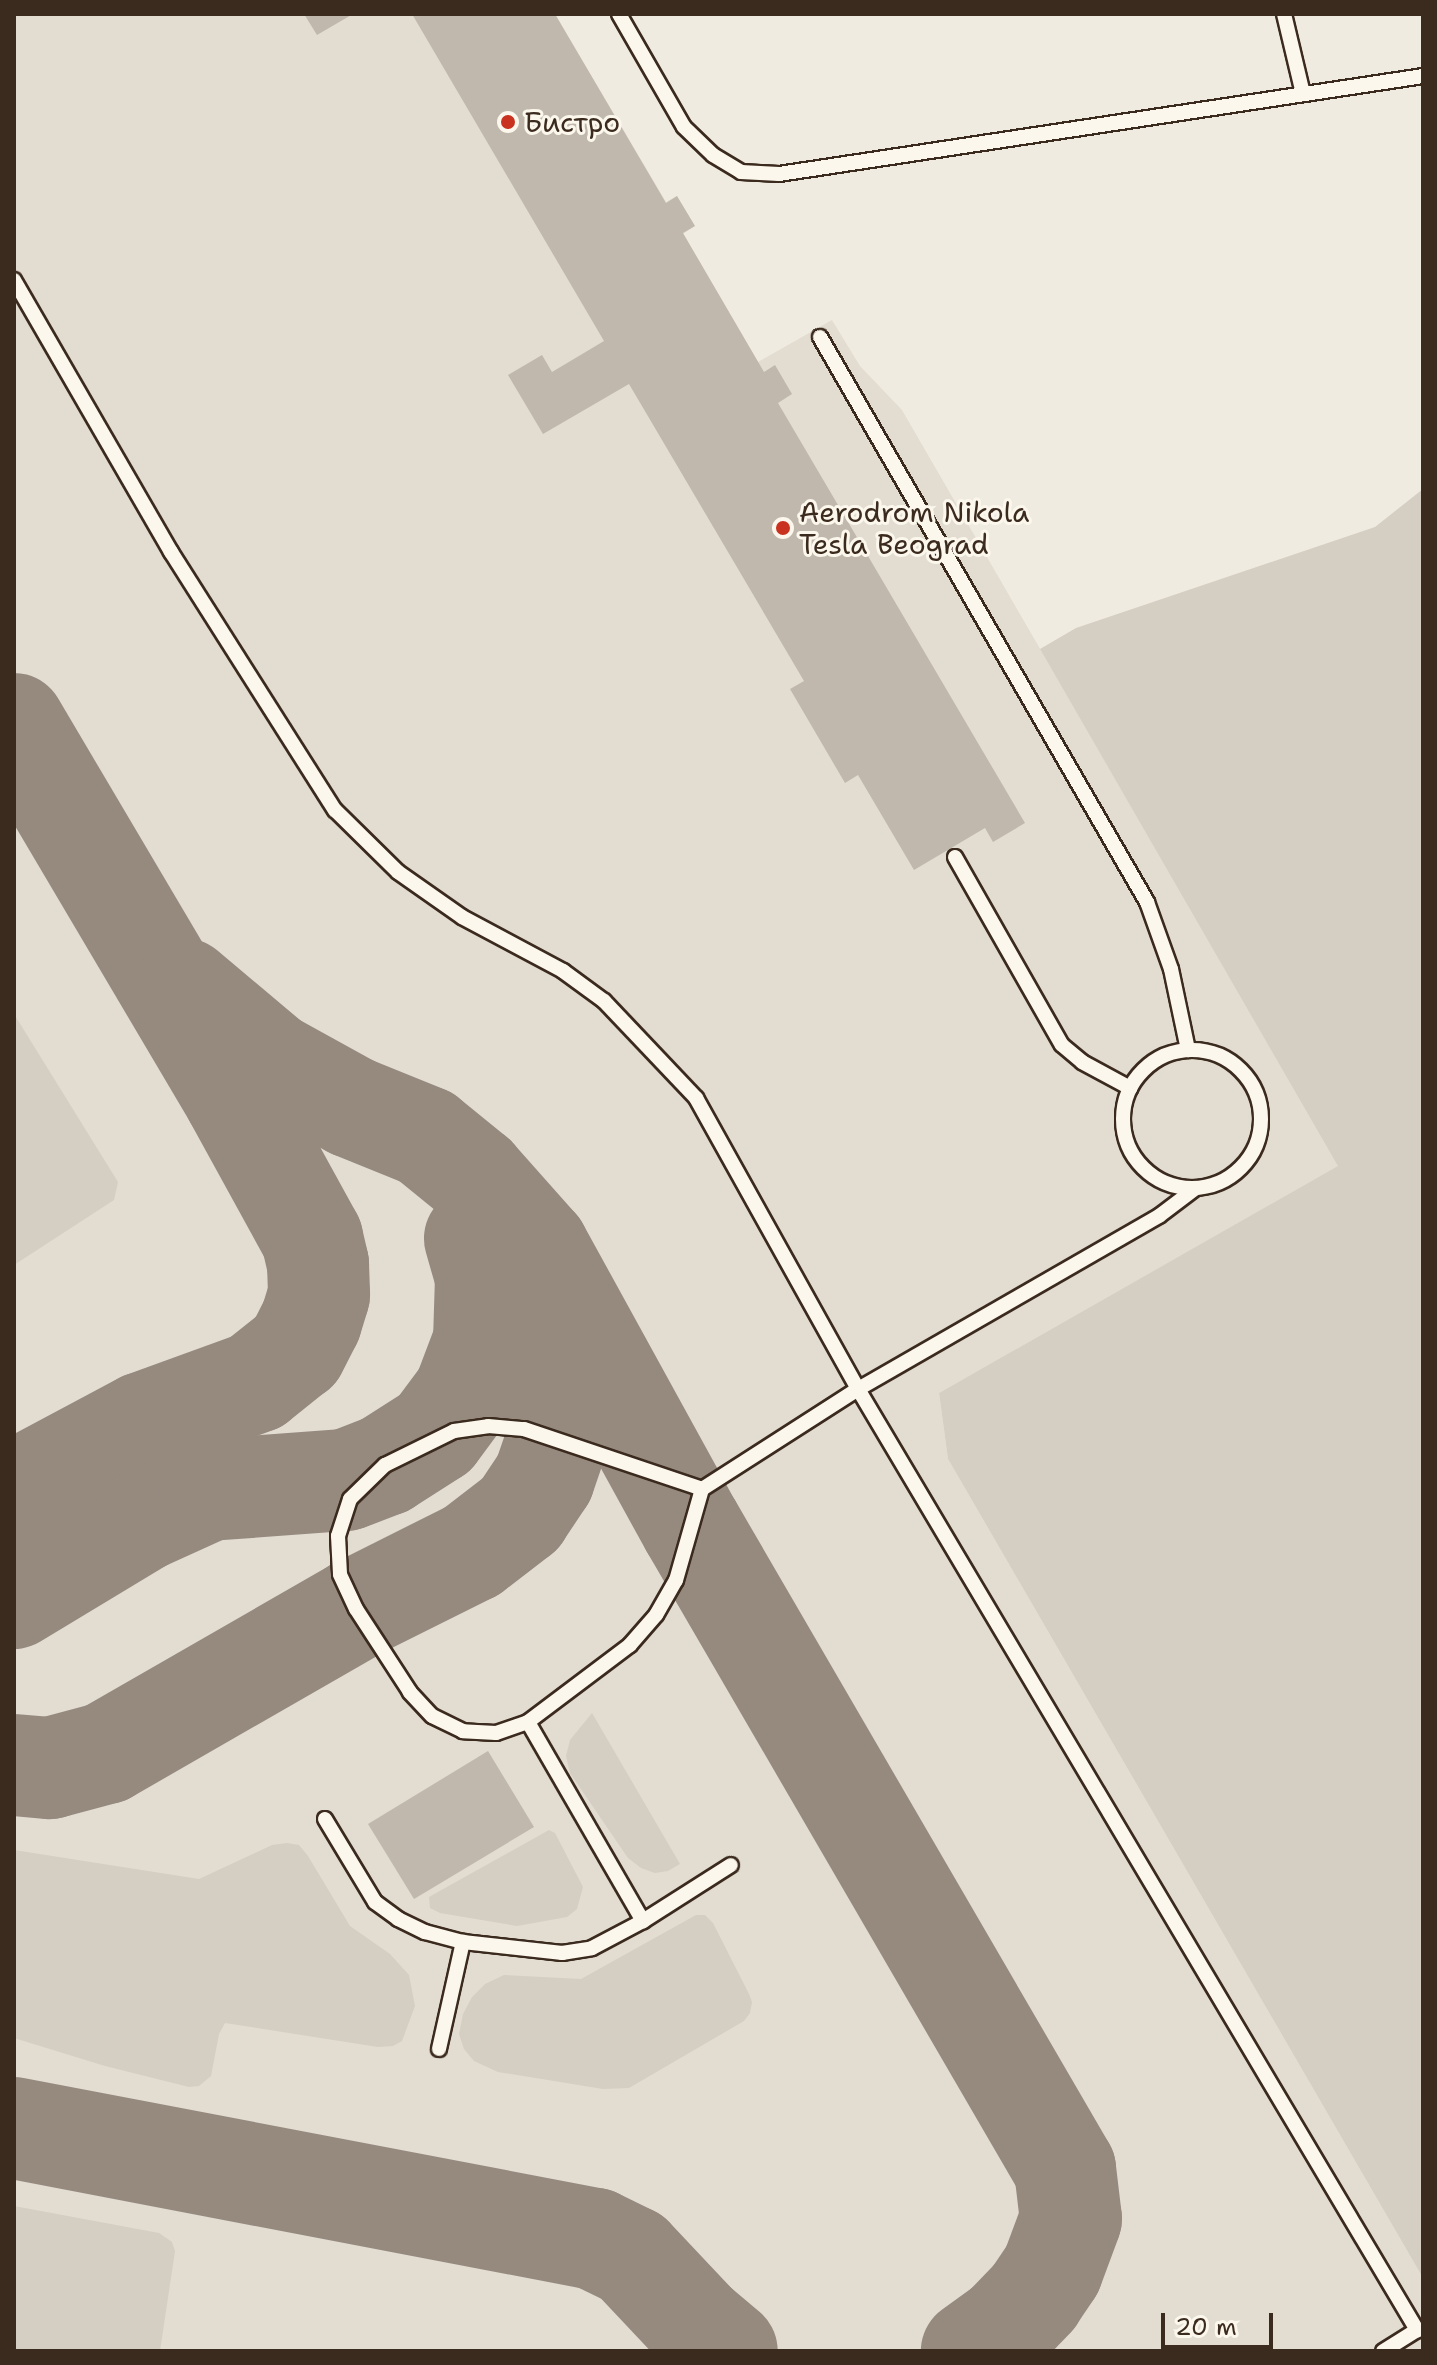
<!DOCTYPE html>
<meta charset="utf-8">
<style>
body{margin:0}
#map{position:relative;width:1437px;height:2365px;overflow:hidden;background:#f0ebe0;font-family:"Shantell Sans",sans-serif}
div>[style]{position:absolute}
.built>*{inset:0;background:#e2dcd1}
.green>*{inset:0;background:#d5cec3}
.taxiway>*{height:102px;margin:-51px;padding:0 51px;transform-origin:51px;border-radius:51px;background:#968a7f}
.building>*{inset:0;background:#c0b8ad}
.roads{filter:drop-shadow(2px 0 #3b2a1e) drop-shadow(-2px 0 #3b2a1e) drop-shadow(0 2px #3b2a1e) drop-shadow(0 -2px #3b2a1e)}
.service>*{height:14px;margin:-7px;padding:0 7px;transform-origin:7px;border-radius:7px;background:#fbf7ec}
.service>.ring{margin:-7px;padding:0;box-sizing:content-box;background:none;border:14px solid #fbf7ec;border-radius:50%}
.dots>*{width:22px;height:22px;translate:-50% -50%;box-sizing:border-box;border:4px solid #fbf7ec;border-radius:50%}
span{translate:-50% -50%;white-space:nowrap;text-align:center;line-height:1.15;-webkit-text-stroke:6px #fbf7ec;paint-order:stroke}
.poi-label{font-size:28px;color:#3b2a1e}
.left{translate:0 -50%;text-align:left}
.frame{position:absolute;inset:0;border:16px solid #3b2a1e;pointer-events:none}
.scale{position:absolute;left:1161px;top:2313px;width:112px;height:36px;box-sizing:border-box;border:4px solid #3b2a1e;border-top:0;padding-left:10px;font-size:24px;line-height:28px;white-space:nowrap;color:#3b2a1e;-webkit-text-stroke:6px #fbf7ec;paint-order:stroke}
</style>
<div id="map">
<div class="built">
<div style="clip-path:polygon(14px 14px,555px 14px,666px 202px,677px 196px,695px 226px,683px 234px,758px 362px,832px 320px,860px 366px,902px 410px,1339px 1166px,939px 1393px,948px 1459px,1423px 2278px,1423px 2351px,14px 2351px)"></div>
</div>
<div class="green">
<div style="clip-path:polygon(1423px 489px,1423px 2278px,948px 1459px,939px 1393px,1338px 1166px,1040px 649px,1076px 628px,1375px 527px)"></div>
<div style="clip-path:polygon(14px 1014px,118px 1182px,114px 1200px,14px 1265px)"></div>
<div style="clip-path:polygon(592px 1713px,680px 1864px,668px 1871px,655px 1873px,641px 1868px,628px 1858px,570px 1773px,566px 1756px,570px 1740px)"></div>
<div style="clip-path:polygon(549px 1830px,555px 1833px,583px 1887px,577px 1909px,567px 1917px,517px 1926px,440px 1913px,430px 1908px,429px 1897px)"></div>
<div style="clip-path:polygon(287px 1843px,299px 1845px,308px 1856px,350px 1926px,390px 1954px,409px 1975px,415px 2006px,402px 2041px,393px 2046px,378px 2047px,225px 2023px,219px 2034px,211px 2076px,199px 2086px,189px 2087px,105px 2066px,14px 2038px,14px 1850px,199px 1879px,272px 1845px)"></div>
<div style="clip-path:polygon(696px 1915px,705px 1915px,713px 1923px,749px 1994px,752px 2002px,750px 2013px,744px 2021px,629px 2088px,603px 2089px,498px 2072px,474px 2061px,464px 2049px,459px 2034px,463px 2014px,472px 1997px,485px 1984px,504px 1975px,581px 1979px)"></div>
<div style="clip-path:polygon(14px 2206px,159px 2233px,172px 2242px,175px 2251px,160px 2351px,14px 2351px)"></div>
</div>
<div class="taxiway">
<div style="left:14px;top:724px;width:434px;rotate:59.4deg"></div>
<div style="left:235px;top:1098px;width:160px;rotate:61.2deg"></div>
<div style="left:312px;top:1238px;width:27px;rotate:77deg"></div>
<div style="left:318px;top:1264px;width:31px;rotate:88deg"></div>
<div style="left:319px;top:1295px;width:27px;rotate:107deg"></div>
<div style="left:311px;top:1321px;width:33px;rotate:117deg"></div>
<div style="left:296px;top:1350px;width:51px;rotate:141.3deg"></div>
<div style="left:256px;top:1382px;width:120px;rotate:160.1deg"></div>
<div style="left:143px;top:1423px;width:146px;rotate:151.9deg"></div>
<div style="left:184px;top:989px;width:115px;rotate:40.1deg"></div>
<div style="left:272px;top:1063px;width:91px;rotate:28.8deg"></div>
<div style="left:352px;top:1107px;width:80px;rotate:22.1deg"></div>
<div style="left:426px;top:1137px;width:63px;rotate:39.2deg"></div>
<div style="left:475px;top:1177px;width:95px;rotate:48.4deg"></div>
<div style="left:538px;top:1248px;width:317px;rotate:61.2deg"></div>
<div style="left:691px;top:1526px;width:744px;rotate:59.82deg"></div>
<div style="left:1065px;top:2169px;width:50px;rotate:83.2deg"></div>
<div style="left:1071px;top:2219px;width:54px;rotate:110.4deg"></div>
<div style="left:1052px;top:2270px;width:32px;rotate:124deg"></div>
<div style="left:1034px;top:2297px;width:42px;rotate:134deg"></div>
<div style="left:1005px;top:2327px;width:41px;rotate:144deg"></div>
<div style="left:14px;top:1598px;width:151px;rotate:-31.2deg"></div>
<div style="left:143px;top:1520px;width:72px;rotate:-24.4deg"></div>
<div style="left:209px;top:1490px;width:137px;rotate:-4.2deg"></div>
<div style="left:346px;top:1480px;width:42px;rotate:-21deg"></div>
<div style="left:385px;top:1465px;width:59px;rotate:-32.6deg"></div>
<div style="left:435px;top:1433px;width:49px;rotate:-53.4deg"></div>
<div style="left:464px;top:1394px;width:57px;rotate:-69.3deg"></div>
<div style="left:484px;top:1341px;width:64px;rotate:-88.2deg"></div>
<div style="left:486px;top:1277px;width:40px;rotate:-106deg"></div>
<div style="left:14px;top:1765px;width:36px;rotate:5deg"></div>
<div style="left:50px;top:1768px;width:58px;rotate:-15deg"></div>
<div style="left:106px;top:1753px;width:289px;rotate:-29.9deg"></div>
<div style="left:356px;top:1609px;width:130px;rotate:-26.6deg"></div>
<div style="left:472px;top:1551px;width:61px;rotate:-37.6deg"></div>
<div style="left:520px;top:1514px;width:43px;rotate:-56.3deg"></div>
<div style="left:544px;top:1478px;width:40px;rotate:-71.1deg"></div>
<div style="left:557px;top:1440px;width:46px;rotate:-92.5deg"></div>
<div style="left:555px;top:1394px;width:104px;rotate:-114.4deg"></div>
<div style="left:14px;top:2128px;width:592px;rotate:10.82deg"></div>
<div style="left:595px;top:2239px;width:41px;rotate:25.9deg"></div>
<div style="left:632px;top:2257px;width:93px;rotate:46.7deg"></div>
<div style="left:696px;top:2325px;width:40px;rotate:40deg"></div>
</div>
<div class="building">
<div style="clip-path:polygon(304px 14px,353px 14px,317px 35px)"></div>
<div style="clip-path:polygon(412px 14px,555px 14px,666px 203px,677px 196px,695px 226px,683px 233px,764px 372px,775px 365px,792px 394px,778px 403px,1025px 823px,993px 842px,985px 828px,914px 870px,858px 775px,845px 783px,790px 689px,804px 681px,629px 384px,543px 434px,508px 375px,542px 355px,552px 372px,604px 341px)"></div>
<div style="clip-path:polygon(488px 1751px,534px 1827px,414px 1899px,368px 1824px)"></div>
</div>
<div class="roads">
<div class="service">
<div style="left:619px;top:14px;width:130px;rotate:60.1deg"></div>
<div style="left:684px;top:127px;width:40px;rotate:44deg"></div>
<div style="left:713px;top:155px;width:33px;rotate:31deg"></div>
<div style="left:741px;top:172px;width:38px;rotate:3deg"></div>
<div style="left:779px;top:174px;width:651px;rotate:-8.65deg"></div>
<div style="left:1284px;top:14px;width:82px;rotate:76.6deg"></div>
<div style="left:14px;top:280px;width:314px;rotate:60deg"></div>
<div style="left:171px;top:552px;width:306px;rotate:57.6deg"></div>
<div style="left:335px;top:810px;width:88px;rotate:44.5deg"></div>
<div style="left:398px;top:872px;width:78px;rotate:35.1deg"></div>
<div style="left:462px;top:917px;width:115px;rotate:28.1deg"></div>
<div style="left:563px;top:971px;width:51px;rotate:36.2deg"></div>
<div style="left:604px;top:1001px;width:134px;rotate:46.5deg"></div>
<div style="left:696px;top:1098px;width:333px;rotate:60.9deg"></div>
<div style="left:858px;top:1389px;width:185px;rotate:147.3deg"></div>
<div style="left:702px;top:1489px;width:95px;rotate:105.9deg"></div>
<div style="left:676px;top:1580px;width:40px;rotate:119.7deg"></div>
<div style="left:656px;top:1615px;width:40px;rotate:131deg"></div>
<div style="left:630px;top:1645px;width:128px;rotate:143deg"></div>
<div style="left:528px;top:1722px;width:34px;rotate:161deg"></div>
<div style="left:496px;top:1733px;width:33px;rotate:-177deg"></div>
<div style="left:463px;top:1731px;width:34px;rotate:-154deg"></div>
<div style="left:432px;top:1716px;width:33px;rotate:-133deg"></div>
<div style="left:410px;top:1692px;width:99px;rotate:-123deg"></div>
<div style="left:356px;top:1609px;width:38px;rotate:-115deg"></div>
<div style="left:340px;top:1574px;width:38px;rotate:-93deg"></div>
<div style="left:338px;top:1536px;width:39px;rotate:-72deg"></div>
<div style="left:350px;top:1499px;width:49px;rotate:-44.2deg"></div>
<div style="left:385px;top:1465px;width:77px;rotate:-26.2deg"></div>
<div style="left:454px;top:1431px;width:34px;rotate:-8deg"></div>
<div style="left:488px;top:1426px;width:36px;rotate:5deg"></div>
<div style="left:524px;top:1429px;width:188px;rotate:18.6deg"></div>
<div style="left:820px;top:337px;width:653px;rotate:59.94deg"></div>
<div style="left:1147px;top:902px;width:71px;rotate:70.3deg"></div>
<div style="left:1171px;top:969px;width:83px;rotate:78.1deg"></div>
<div style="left:955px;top:857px;width:216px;rotate:60.4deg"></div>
<div style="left:1062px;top:1045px;width:26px;rotate:40deg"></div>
<div style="left:1082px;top:1062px;width:55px;rotate:28.4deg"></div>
<div class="ring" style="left:1123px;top:1050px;width:124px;height:124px"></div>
<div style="left:1196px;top:1188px;width:46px;rotate:142.9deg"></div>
<div style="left:1159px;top:1216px;width:347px;rotate:150.1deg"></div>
<div style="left:858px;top:1389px;width:1095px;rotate:59.29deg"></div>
<div style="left:1417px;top:2330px;width:40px;rotate:148deg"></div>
<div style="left:528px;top:1722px;width:230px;rotate:60deg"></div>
<div style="left:325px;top:1819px;width:97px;rotate:58.9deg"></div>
<div style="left:375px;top:1902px;width:29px;rotate:36deg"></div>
<div style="left:398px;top:1919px;width:30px;rotate:26deg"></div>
<div style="left:425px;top:1932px;width:39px;rotate:15deg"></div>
<div style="left:463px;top:1942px;width:100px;rotate:6.3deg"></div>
<div style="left:562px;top:1953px;width:30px;rotate:-9deg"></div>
<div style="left:592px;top:1948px;width:58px;rotate:-27.9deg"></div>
<div style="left:643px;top:1921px;width:104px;rotate:-32.5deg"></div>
<div style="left:439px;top:2049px;width:110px;rotate:-77.4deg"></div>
</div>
</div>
<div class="dots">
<div style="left:508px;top:122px;background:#c8321e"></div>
<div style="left:783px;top:528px;background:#c8321e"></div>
</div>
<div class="poi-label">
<span class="left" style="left:524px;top:122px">Бистро</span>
<span class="left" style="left:799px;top:528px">Aerodrom Nikola<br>Tesla Beograd</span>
</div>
<div class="frame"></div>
<div class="scale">20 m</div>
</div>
